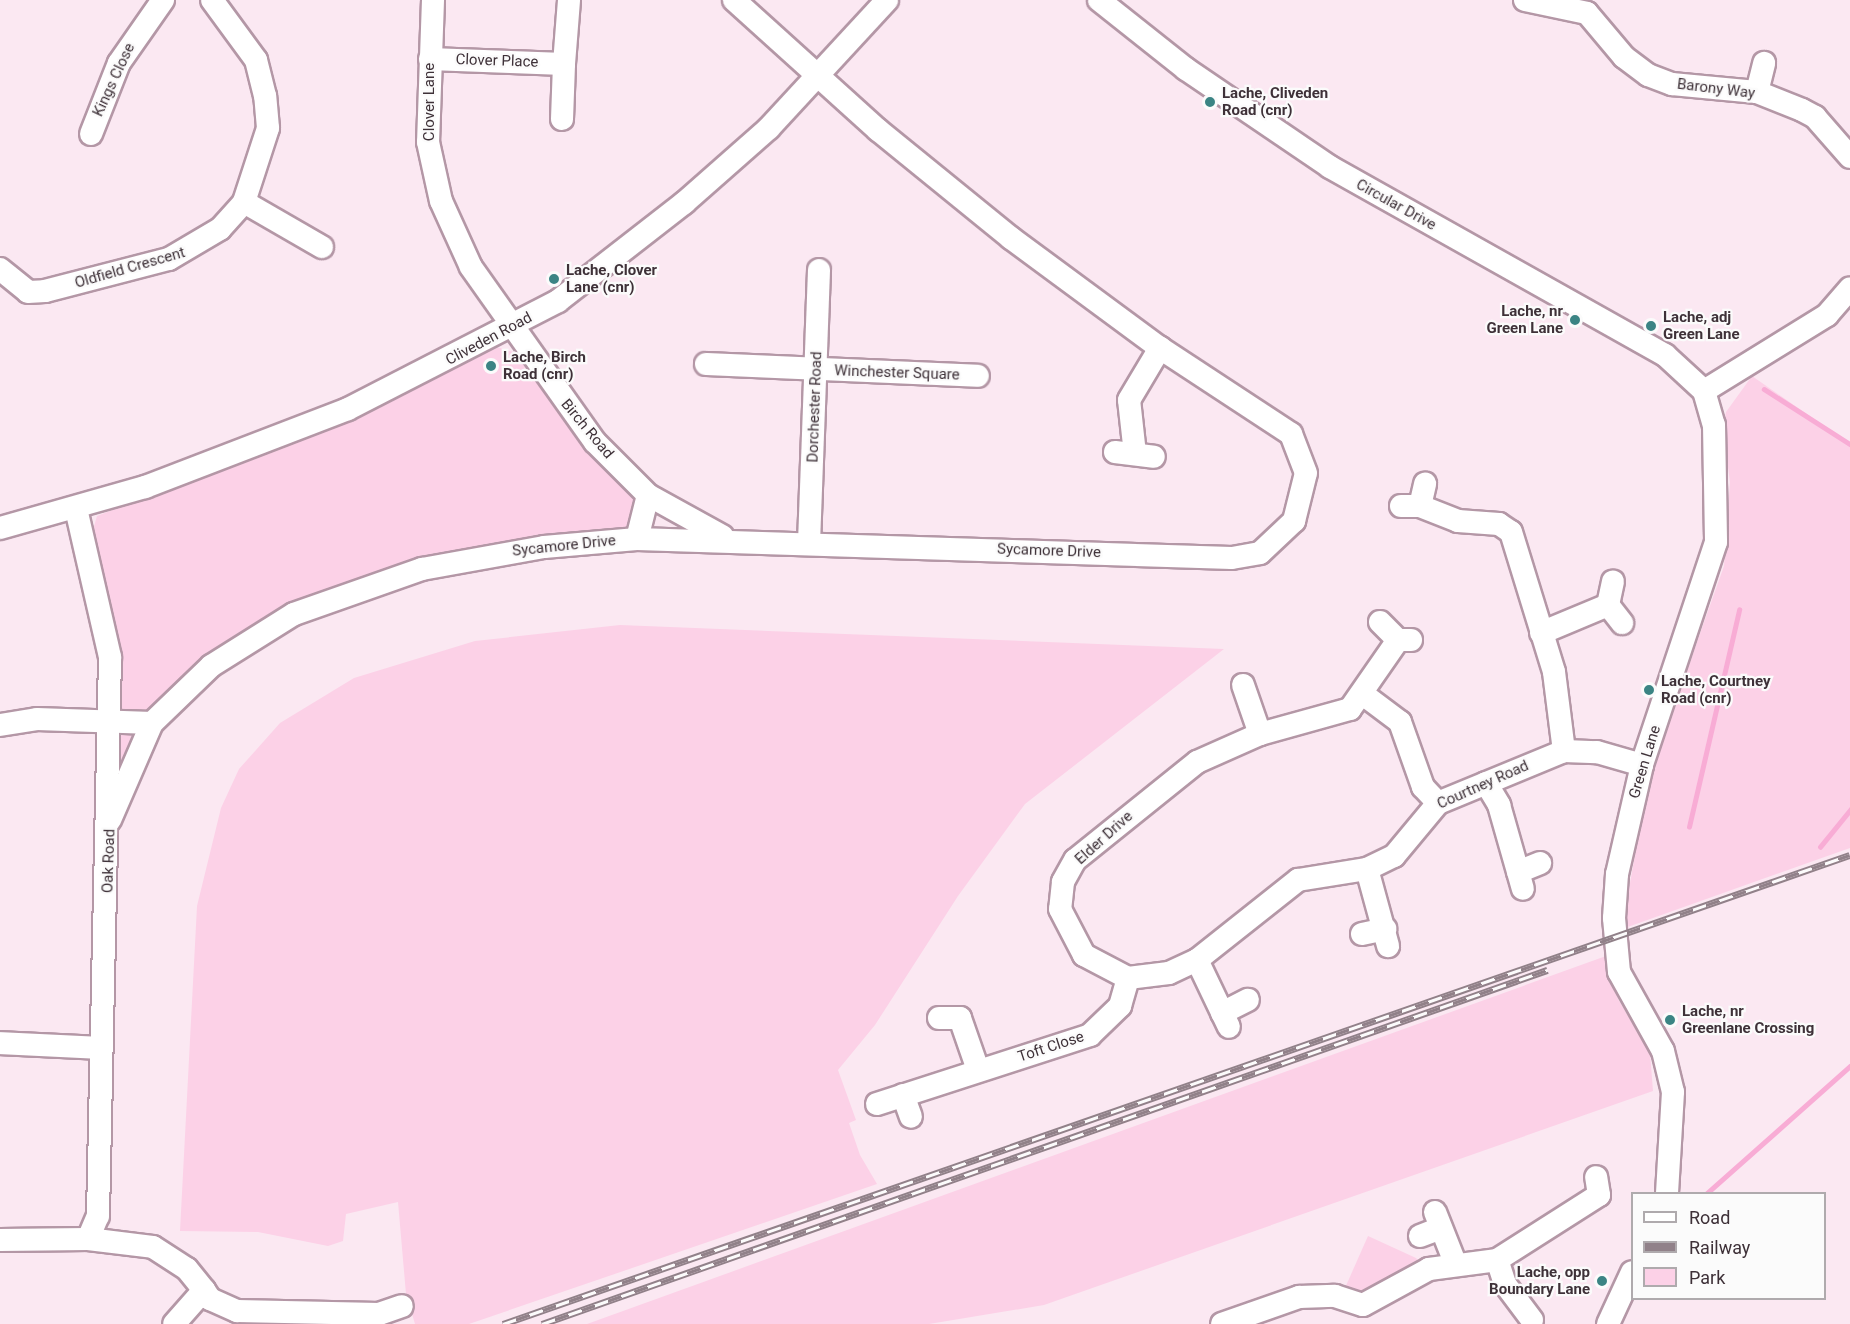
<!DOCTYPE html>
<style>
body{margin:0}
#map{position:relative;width:1850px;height:1324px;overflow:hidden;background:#fbe8f2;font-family:Roboto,sans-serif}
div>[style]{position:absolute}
.green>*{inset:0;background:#fcd1e7}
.stream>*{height:4.5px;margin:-2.25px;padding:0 2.25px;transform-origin:2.25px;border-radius:2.25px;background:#f8acd5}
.roads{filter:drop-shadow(2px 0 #b497a6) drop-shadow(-2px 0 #b497a6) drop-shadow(0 2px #b497a6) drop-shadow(0 -2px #b497a6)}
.minor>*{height:22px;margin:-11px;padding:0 11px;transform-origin:11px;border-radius:11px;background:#fff}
.rail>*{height:7px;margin-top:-3.5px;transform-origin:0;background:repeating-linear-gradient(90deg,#fbfbfb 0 14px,#918189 0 28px);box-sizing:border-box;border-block:2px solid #918189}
.dots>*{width:16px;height:16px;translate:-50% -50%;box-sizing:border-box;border:3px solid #fbfbfb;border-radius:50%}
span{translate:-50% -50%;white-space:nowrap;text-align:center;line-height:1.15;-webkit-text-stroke:4.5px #fbfbfb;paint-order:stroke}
.street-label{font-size:15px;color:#3e3138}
.poi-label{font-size:15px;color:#3e3138;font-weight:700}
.left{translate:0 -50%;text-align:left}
.right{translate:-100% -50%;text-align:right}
.legend{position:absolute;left:1631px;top:1192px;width:195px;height:108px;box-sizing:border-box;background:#fbfbfb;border:2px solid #afaaad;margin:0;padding:8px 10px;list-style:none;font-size:18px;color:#3e3138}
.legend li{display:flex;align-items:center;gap:12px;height:30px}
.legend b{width:30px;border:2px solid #afaaad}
</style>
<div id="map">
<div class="green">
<div style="clip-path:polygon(497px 347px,522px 355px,633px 490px,636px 526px,621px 532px,487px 546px,389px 571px,144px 716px,129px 716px,119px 706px,91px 537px,97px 516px,370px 408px)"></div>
<div style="clip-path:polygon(1752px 376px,1850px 444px,1850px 848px,1622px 929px,1648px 780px,1724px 566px,1730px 482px,1723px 430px,1726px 412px)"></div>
<div style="clip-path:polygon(620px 625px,1224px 649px,1025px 804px,958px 896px,875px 1025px,838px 1070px,856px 1120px,849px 1123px,860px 1155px,877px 1184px,469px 1324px,415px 1324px,406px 1294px,398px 1202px,346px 1214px,343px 1241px,328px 1246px,258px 1232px,180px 1231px,197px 906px,221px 808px,239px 769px,280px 723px,354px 678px,475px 641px)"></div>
<div style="clip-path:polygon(129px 727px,138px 734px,120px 764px,119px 730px)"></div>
<div style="clip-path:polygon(1606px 956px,1618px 999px,1650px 1053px,1653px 1091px,1044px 1305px,929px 1324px,587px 1324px)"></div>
<div style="clip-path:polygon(1368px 1236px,1416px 1258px,1420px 1262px,1365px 1291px,1345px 1288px)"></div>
</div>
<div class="stream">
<div style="left:1764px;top:389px;width:102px;rotate:32.6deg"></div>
<div style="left:1689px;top:827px;width:223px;rotate:-77deg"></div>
<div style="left:1820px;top:847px;width:48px;rotate:-51deg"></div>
<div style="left:1706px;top:1194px;width:193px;rotate:-41.6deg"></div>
</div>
<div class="roads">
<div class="minor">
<div style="left:433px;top:0;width:142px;rotate:92deg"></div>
<div style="left:428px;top:142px;width:60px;rotate:77.6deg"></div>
<div style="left:441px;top:201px;width:72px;rotate:65.6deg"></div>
<div style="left:471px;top:267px;width:214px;rotate:54.7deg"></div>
<div style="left:595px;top:442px;width:75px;rotate:45deg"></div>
<div style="left:648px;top:495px;width:85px;rotate:29deg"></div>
<div style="left:1099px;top:0;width:111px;rotate:38.4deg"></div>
<div style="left:1186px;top:69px;width:174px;rotate:34.2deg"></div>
<div style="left:1330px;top:167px;width:384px;rotate:29.3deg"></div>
<div style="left:1665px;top:355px;width:53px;rotate:42.7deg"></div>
<div style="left:1704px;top:391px;width:35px;rotate:74deg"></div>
<div style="left:1714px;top:425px;width:117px;rotate:89deg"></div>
<div style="left:1716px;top:542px;width:235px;rotate:108.4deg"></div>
<div style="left:1642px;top:765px;width:112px;rotate:102.9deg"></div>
<div style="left:1617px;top:874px;width:44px;rotate:93.9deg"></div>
<div style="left:1614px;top:918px;width:54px;rotate:84.7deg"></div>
<div style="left:1619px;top:972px;width:90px;rotate:60.9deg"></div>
<div style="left:1663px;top:1051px;width:42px;rotate:76.3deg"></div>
<div style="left:1673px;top:1092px;width:102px;rotate:93.4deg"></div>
<div style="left:1525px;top:0;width:63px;rotate:11.8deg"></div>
<div style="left:1587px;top:13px;width:57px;rotate:49.9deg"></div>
<div style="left:1624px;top:57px;width:30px;rotate:37deg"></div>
<div style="left:1648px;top:75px;width:26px;rotate:21deg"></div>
<div style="left:1672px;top:84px;width:85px;rotate:5.4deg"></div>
<div style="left:1757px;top:92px;width:48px;rotate:21.8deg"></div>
<div style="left:1802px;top:110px;width:15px;rotate:28deg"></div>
<div style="left:1815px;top:117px;width:53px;rotate:48.8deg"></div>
<div style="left:430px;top:59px;width:134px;rotate:2.1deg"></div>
<div style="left:564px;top:64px;width:64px;rotate:-85.5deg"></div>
<div style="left:1757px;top:92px;width:30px;rotate:-76deg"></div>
<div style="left:562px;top:119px;width:55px;rotate:-87.9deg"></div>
<div style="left:91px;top:134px;width:76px;rotate:-68.5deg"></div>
<div style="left:119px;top:63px;width:77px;rotate:-55.1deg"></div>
<div style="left:244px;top:202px;width:90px;rotate:30deg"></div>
<div style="left:0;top:269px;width:36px;rotate:39deg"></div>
<div style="left:28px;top:292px;width:17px;rotate:-3deg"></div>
<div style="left:45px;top:291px;width:128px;rotate:-14.5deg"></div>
<div style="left:169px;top:259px;width:59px;rotate:-30.5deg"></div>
<div style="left:220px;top:229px;width:36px;rotate:-48deg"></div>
<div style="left:244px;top:202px;width:78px;rotate:-72deg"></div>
<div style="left:268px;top:128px;width:32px;rotate:-95deg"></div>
<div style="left:265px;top:96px;width:37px;rotate:-104deg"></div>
<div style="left:256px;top:60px;width:74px;rotate:-126.3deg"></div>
<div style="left:706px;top:364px;width:272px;rotate:2.5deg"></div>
<div style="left:1704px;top:391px;width:145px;rotate:-31.7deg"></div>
<div style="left:1827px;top:315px;width:35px;rotate:-49deg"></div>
<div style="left:1115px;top:452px;width:39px;rotate:7deg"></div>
<div style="left:1135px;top:454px;width:54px;rotate:-96.3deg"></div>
<div style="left:1129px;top:400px;width:61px;rotate:-59.2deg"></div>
<div style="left:1401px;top:506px;width:19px"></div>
<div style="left:1420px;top:506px;width:41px;rotate:21.5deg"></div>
<div style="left:1458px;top:521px;width:41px;rotate:4.2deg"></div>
<div style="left:1499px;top:524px;width:14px;rotate:34deg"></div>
<div style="left:1511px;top:532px;width:146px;rotate:72.9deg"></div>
<div style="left:1554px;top:672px;width:80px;rotate:82.8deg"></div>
<div style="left:1420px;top:506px;width:23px;rotate:-77deg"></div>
<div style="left:0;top:528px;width:151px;rotate:-15.8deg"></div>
<div style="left:145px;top:487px;width:217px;rotate:-21deg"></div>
<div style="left:348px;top:409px;width:236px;rotate:-27.2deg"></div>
<div style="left:558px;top:301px;width:160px;rotate:-37.9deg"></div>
<div style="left:684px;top:203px;width:113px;rotate:-41.4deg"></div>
<div style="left:769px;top:128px;width:174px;rotate:-47.3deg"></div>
<div style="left:637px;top:539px;width:45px;rotate:-76deg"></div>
<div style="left:809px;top:543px;width:273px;rotate:-87.9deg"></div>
<div style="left:1608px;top:605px;width:23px;rotate:52deg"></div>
<div style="left:1380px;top:622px;width:25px;rotate:45deg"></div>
<div style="left:1398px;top:640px;width:13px"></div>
<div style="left:1541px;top:633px;width:73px;rotate:-22.7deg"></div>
<div style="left:1608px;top:605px;width:24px;rotate:-78deg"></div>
<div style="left:1398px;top:640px;width:84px;rotate:124.8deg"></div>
<div style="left:1350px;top:709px;width:93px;rotate:164.5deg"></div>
<div style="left:1260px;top:734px;width:69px;rotate:156deg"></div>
<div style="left:1197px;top:762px;width:156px;rotate:141.2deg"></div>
<div style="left:1075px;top:860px;width:25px;rotate:119deg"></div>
<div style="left:1063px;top:882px;width:27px;rotate:96deg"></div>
<div style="left:1060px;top:909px;width:52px;rotate:62.4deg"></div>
<div style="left:1084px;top:955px;width:50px;rotate:27.6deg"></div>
<div style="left:1128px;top:978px;width:41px;rotate:-7deg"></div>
<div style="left:1169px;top:973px;width:31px;rotate:-25deg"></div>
<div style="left:1197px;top:960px;width:129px;rotate:-38.4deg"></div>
<div style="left:1298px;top:880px;width:70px;rotate:-9.1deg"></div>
<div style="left:1367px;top:869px;width:30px;rotate:-26deg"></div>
<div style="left:1394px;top:856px;width:69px;rotate:-50.3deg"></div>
<div style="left:1438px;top:803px;width:136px;rotate:-22.4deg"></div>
<div style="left:1564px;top:751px;width:33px;rotate:2deg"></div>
<div style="left:1597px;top:752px;width:47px;rotate:16.1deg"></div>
<div style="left:1243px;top:685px;width:52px;rotate:70.9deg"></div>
<div style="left:1364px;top:695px;width:45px;rotate:36.9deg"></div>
<div style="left:1400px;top:722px;width:69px;rotate:70.5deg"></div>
<div style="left:1423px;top:787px;width:22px;rotate:47deg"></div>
<div style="left:0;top:725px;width:37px;rotate:-9deg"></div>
<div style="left:37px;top:719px;width:115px;rotate:2deg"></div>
<div style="left:1486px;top:783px;width:26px;rotate:59deg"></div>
<div style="left:1499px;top:805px;width:87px;rotate:74.1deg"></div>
<div style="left:110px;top:820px;width:106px;rotate:-66.6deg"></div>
<div style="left:152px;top:723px;width:82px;rotate:-44deg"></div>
<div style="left:211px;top:666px;width:98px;rotate:-32.1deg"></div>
<div style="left:294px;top:614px;width:136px;rotate:-19.4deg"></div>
<div style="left:422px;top:569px;width:124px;rotate:-10.2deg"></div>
<div style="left:544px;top:547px;width:93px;rotate:-4.9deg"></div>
<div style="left:637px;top:539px;width:595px;rotate:1.83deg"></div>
<div style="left:1232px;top:558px;width:28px;rotate:-10deg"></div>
<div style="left:1260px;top:553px;width:47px;rotate:-43.3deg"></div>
<div style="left:1294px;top:521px;width:49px;rotate:-76deg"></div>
<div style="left:1306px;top:473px;width:42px;rotate:-111deg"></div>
<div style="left:1291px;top:434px;width:157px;rotate:-146.7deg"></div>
<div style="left:1160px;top:348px;width:185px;rotate:-143.6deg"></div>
<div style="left:1011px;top:238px;width:171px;rotate:-140.9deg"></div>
<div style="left:878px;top:130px;width:194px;rotate:-137.9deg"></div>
<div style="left:1367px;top:869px;width:80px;rotate:74.7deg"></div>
<div style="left:1518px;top:872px;width:24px;rotate:-22deg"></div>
<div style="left:1362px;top:934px;width:24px;rotate:-12deg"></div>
<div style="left:1197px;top:960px;width:74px;rotate:64.5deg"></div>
<div style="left:1222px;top:1013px;width:29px;rotate:-27deg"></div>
<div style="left:939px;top:1018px;width:21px"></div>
<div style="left:960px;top:1018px;width:55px;rotate:70.9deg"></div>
<div style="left:0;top:1043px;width:101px;rotate:2.8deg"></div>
<div style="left:903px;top:1095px;width:23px;rotate:70deg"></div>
<div style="left:877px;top:1104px;width:224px;rotate:-17.9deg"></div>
<div style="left:1090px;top:1035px;width:42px;rotate:-44deg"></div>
<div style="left:1120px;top:1006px;width:29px;rotate:-74deg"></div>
<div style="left:1435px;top:1212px;width:57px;rotate:68.4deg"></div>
<div style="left:1420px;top:1236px;width:22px;rotate:-21deg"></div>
<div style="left:88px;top:1239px;width:65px;rotate:7deg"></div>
<div style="left:153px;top:1247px;width:40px;rotate:32.9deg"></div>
<div style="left:187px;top:1269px;width:27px;rotate:51deg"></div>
<div style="left:204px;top:1290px;width:45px;rotate:131.4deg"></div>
<div style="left:0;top:1240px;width:88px;rotate:-0.7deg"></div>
<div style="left:88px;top:1239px;width:25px;rotate:-67deg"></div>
<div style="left:98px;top:1216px;width:559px;rotate:-88.77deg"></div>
<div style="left:110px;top:657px;width:152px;rotate:-102.9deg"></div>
<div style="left:204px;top:1290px;width:11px;rotate:56deg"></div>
<div style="left:210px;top:1299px;width:30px;rotate:24deg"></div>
<div style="left:237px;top:1311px;width:142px;rotate:1.2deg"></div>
<div style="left:379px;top:1314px;width:24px;rotate:-19deg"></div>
<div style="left:1532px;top:1320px;width:45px;rotate:-126.9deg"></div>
<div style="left:1505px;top:1284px;width:25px;rotate:-108deg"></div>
<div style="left:1497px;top:1260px;width:121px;rotate:-32.5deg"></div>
<div style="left:1599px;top:1195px;width:18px;rotate:-99deg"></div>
<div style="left:1222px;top:1324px;width:82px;rotate:-19.3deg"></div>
<div style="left:1299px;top:1297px;width:36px;rotate:-2deg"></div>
<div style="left:1335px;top:1296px;width:29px;rotate:18deg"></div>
<div style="left:1363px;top:1305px;width:75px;rotate:-28.6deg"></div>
<div style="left:1429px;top:1269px;width:69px;rotate:-7.5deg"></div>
<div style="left:1608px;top:1324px;width:57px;rotate:-65.2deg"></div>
</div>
</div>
<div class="rail">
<div style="left:503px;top:1324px;width:1426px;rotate:-19.2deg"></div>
<div style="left:542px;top:1324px;width:1066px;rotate:-19.4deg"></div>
</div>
<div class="dots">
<div style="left:1210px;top:102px;background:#3b8484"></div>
<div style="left:554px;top:279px;background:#3b8484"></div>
<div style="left:1575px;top:320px;background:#3b8484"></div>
<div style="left:1651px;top:326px;background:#3b8484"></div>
<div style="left:491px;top:366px;background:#3b8484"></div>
<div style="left:1649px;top:690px;background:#3b8484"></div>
<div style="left:1670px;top:1020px;background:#3b8484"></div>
<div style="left:1602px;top:1281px;background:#3b8484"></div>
</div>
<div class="street-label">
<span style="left:497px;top:61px;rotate:2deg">Clover Place</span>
<span style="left:114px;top:80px;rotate:-65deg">Kings Close</span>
<span style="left:1716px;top:89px;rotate:7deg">Barony Way</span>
<span style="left:430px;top:102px;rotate:-90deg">Clover Lane</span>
<span style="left:1396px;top:205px;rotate:29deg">Circular Drive</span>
<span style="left:130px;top:268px;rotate:-16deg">Oldfield Crescent</span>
<span style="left:489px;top:339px;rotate:-28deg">Cliveden Road</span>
<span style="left:897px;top:373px;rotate:2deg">Winchester Square</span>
<span style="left:815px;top:407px;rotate:-88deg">Dorchester Road</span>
<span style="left:587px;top:429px;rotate:50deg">Birch Road</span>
<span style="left:564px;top:546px;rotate:-6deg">Sycamore Drive</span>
<span style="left:1049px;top:551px;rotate:2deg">Sycamore Drive</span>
<span style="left:1645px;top:762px;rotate:-73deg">Green Lane</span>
<span style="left:1483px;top:785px;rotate:-24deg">Courtney Road</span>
<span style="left:1104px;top:838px;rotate:-42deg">Elder Drive</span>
<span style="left:109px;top:861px;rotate:-88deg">Oak Road</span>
<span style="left:1051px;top:1047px;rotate:-18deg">Toft Close</span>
</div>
<div class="poi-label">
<span class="left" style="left:1222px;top:102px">Lache, Cliveden<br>Road (cnr)</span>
<span class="left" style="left:566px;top:279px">Lache, Clover<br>Lane (cnr)</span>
<span class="right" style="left:1563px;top:320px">Lache, nr<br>Green Lane</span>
<span class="left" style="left:1663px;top:326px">Lache, adj<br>Green Lane</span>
<span class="left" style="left:503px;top:366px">Lache, Birch<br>Road (cnr)</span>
<span class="left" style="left:1661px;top:690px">Lache, Courtney<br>Road (cnr)</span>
<span class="left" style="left:1682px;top:1020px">Lache, nr<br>Greenlane Crossing</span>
<span class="right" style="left:1590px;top:1281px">Lache, opp<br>Boundary Lane</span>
</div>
<ul class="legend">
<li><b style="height:8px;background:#fff"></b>Road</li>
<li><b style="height:8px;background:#918189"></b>Railway</li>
<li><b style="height:16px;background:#fcd1e7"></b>Park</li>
</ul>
</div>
